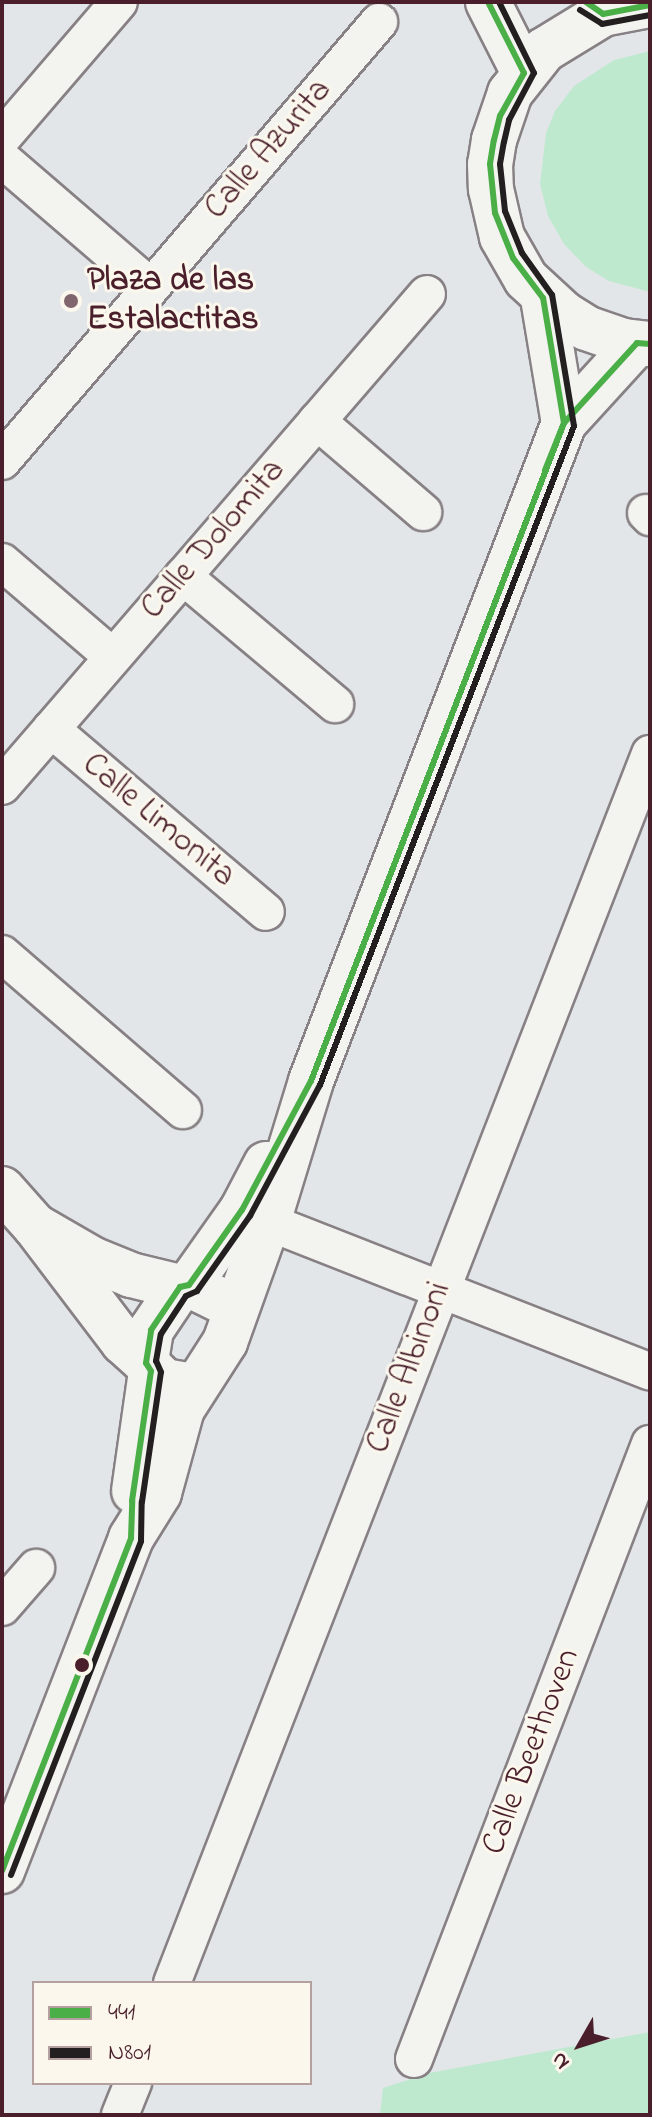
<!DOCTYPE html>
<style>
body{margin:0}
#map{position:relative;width:652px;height:2117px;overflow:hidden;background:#e3e6e9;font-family:"Indie Flower",sans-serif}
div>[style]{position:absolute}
.green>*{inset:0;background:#bfe9cf}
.roads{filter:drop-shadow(2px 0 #878084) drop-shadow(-2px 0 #878084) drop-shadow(0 2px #878084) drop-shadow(0 -2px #878084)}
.street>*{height:36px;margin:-18px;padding:0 18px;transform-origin:18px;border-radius:18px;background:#f3f3f0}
.secondary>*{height:44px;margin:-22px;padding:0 22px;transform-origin:22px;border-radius:22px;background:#f3f3f0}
.bus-1>*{height:6px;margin:-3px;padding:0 3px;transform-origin:3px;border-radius:3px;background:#4aaf46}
.bus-2>*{height:6px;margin:-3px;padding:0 3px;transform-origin:3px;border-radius:3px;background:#231f20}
.dots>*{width:22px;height:22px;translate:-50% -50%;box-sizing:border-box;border:4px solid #fbf7ec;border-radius:50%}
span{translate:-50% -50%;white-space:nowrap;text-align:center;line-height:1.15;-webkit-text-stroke:6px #fbf7ec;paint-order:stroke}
.street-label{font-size:34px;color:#4a1f2b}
.poi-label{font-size:34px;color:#4a1f2b;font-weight:700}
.left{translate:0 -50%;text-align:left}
.frame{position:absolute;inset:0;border:4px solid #4a1f2b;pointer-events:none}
.legend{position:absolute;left:32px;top:1981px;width:280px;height:104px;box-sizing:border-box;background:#fbf7ec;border:2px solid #b4a19f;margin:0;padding:10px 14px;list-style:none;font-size:24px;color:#4a1f2b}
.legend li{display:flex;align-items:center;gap:16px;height:40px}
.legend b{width:40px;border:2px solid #b4a19f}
.north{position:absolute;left:540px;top:2005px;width:80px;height:80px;-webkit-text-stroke:6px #fbf7ec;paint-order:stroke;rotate:231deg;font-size:22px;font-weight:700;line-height:32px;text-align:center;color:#4a1f2b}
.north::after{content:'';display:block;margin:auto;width:28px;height:36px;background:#4a1f2b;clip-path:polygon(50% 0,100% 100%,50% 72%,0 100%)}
</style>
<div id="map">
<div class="green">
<div style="clip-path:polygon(650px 51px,650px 292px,609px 281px,586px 267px,564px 244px,548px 216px,540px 184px,546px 133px,555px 111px,574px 86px,614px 60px)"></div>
<div style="clip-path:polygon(650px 2032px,650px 2115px,380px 2115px,383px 2088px,429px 2073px)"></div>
</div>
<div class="roads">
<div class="street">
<div style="left:2px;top:138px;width:179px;rotate:-49.3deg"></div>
<div style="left:2px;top:159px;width:196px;rotate:40.7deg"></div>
<div style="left:317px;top:421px;width:140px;rotate:40.6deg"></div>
<div style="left:2px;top:461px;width:579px;rotate:-49.35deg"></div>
<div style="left:646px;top:513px;width:6px;rotate:45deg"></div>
<div style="left:2px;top:562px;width:146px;rotate:40.6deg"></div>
<div style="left:183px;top:576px;width:199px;rotate:40.1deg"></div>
<div style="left:51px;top:729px;width:282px;rotate:40.4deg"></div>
<div style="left:2px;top:786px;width:650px;rotate:-49.18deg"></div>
<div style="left:2px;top:954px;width:239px;rotate:40.8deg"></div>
<div style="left:268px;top:1222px;width:410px;rotate:21.4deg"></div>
<div style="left:2px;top:1607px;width:52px;rotate:-48.9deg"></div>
<div style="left:172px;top:1983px;width:1319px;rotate:-68.75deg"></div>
<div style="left:414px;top:2059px;width:659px;rotate:-69.01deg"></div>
<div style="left:120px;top:2115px;width:35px;rotate:-68deg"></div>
</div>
<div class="secondary">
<div style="left:488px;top:2px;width:80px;rotate:63.1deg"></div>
<div style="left:650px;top:5px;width:48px;rotate:169.2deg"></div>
<div style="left:603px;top:14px;width:69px;rotate:148.6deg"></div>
<div style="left:544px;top:50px;width:55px;rotate:128.3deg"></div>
<div style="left:510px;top:93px;width:50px;rotate:108.8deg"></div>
<div style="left:494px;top:140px;width:24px;rotate:99deg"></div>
<div style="left:490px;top:164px;width:25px;rotate:88deg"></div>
<div style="left:491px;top:189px;width:49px;rotate:77.1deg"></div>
<div style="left:502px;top:237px;width:48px;rotate:60.3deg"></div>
<div style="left:526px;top:279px;width:52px;rotate:42.6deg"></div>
<div style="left:564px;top:314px;width:26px;rotate:32deg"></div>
<div style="left:586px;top:328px;width:40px;rotate:18.9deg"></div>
<div style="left:624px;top:341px;width:26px;rotate:7deg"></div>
<div style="left:543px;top:298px;width:127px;rotate:80.5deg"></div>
<div style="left:2px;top:1189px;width:50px;rotate:48.3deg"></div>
<div style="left:35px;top:1226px;width:146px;rotate:52.8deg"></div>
<div style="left:123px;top:1342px;width:31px;rotate:42deg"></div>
<div style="left:35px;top:1226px;width:66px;rotate:30.1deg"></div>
<div style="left:92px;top:1259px;width:42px;rotate:22.3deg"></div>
<div style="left:131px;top:1275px;width:50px;rotate:13.8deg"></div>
<div style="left:180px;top:1287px;width:52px;rotate:124deg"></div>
<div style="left:151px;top:1330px;width:33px;rotate:99deg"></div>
<div style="left:146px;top:1363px;width:25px;rotate:45deg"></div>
<div style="left:164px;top:1381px;width:29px;rotate:10deg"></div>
<div style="left:220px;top:1300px;width:34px;rotate:-154deg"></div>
<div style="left:189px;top:1285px;width:92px;rotate:-54.8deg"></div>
<div style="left:242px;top:1210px;width:52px;rotate:-62.4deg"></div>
<div style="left:134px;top:1491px;width:121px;rotate:-81.9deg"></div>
<div style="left:2px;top:1871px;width:357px;rotate:-68.8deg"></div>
<div style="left:131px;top:1538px;width:53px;rotate:-58.1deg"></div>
<div style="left:159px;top:1493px;width:87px;rotate:-74.7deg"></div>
<div style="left:182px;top:1409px;width:80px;rotate:-57.3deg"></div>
<div style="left:225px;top:1342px;width:127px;rotate:-70.3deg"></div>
<div style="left:268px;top:1222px;width:147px;rotate:-73deg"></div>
<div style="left:311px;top:1081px;width:705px;rotate:-68.97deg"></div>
<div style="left:564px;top:423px;width:108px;rotate:-47.6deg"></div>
</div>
</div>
<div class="bus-1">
<div style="left:586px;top:2px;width:21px;rotate:35deg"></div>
<div style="left:603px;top:14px;width:48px;rotate:-10.8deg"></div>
<div style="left:545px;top:470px;width:51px;rotate:-68deg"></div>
<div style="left:564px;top:423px;width:108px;rotate:-47.6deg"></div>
<div style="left:637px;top:343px;width:13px;rotate:4deg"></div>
<div style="left:2px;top:1871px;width:357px;rotate:-68.8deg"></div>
<div style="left:131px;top:1538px;width:37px;rotate:-88deg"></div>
<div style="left:132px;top:1501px;width:131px;rotate:-81.7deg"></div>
<div style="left:151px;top:1371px;width:9px;rotate:-122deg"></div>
<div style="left:146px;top:1363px;width:33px;rotate:-81deg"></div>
<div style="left:151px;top:1330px;width:52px;rotate:-56deg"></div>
<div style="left:180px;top:1287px;width:9px;rotate:-13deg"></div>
<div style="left:189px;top:1285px;width:92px;rotate:-54.8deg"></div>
<div style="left:242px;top:1210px;width:146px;rotate:-61.9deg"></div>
<div style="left:311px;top:1081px;width:705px;rotate:-68.97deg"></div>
<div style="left:564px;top:423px;width:127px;rotate:-99.5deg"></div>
<div style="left:543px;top:298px;width:50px;rotate:-126.9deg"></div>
<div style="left:513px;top:258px;width:48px;rotate:-111.8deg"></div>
<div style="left:495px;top:213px;width:49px;rotate:-95.8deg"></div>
<div style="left:490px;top:164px;width:24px;rotate:-81deg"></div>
<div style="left:494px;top:140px;width:25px;rotate:-76deg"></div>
<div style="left:500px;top:116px;width:49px;rotate:-60.8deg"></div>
<div style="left:524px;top:73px;width:80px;rotate:-116.9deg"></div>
</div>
<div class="bus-2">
<div style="left:580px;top:10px;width:26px;rotate:32deg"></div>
<div style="left:602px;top:24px;width:49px;rotate:-10.6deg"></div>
<div style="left:11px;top:1875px;width:358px;rotate:-68.7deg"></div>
<div style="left:141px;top:1541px;width:39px;rotate:-89deg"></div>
<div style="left:142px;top:1502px;width:131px;rotate:-81.7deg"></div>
<div style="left:161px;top:1372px;width:12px;rotate:-114deg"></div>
<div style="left:156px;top:1361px;width:27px;rotate:-80deg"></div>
<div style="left:161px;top:1334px;width:45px;rotate:-56.7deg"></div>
<div style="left:186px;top:1296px;width:12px;rotate:-24deg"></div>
<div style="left:197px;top:1291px;width:92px;rotate:-54.8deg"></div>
<div style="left:250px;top:1216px;width:149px;rotate:-61.9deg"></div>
<div style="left:320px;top:1085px;width:706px;rotate:-68.92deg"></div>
<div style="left:574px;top:426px;width:133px;rotate:-99.5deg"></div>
<div style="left:552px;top:295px;width:52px;rotate:-125.5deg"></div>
<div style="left:522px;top:253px;width:45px;rotate:-112deg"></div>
<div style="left:505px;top:211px;width:47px;rotate:-96.1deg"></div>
<div style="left:500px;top:164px;width:22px;rotate:-80deg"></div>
<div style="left:504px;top:142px;width:23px;rotate:-77deg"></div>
<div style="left:509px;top:120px;width:53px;rotate:-62deg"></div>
<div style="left:534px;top:73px;width:79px;rotate:-116.2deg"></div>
</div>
<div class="dots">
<div style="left:71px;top:301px;background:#80656e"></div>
<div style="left:82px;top:1665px;background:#4a1f2b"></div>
</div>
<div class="street-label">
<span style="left:269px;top:150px;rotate:-49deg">Calle Azurita</span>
<span style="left:214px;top:540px;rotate:-49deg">Calle Dolomita</span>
<span style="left:158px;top:821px;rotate:40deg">Calle Limonita</span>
<span style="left:410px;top:1368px;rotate:-69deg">Calle Albinoni</span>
<span style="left:532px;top:1752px;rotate:-69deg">Calle Beethoven</span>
</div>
<div class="poi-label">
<span class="left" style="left:87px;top:301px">Plaza de las<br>Estalactitas</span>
</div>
<div class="frame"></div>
<ul class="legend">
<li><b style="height:10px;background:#4aaf46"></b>441</li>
<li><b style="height:10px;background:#231f20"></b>N801</li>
</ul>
<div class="north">N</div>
</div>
